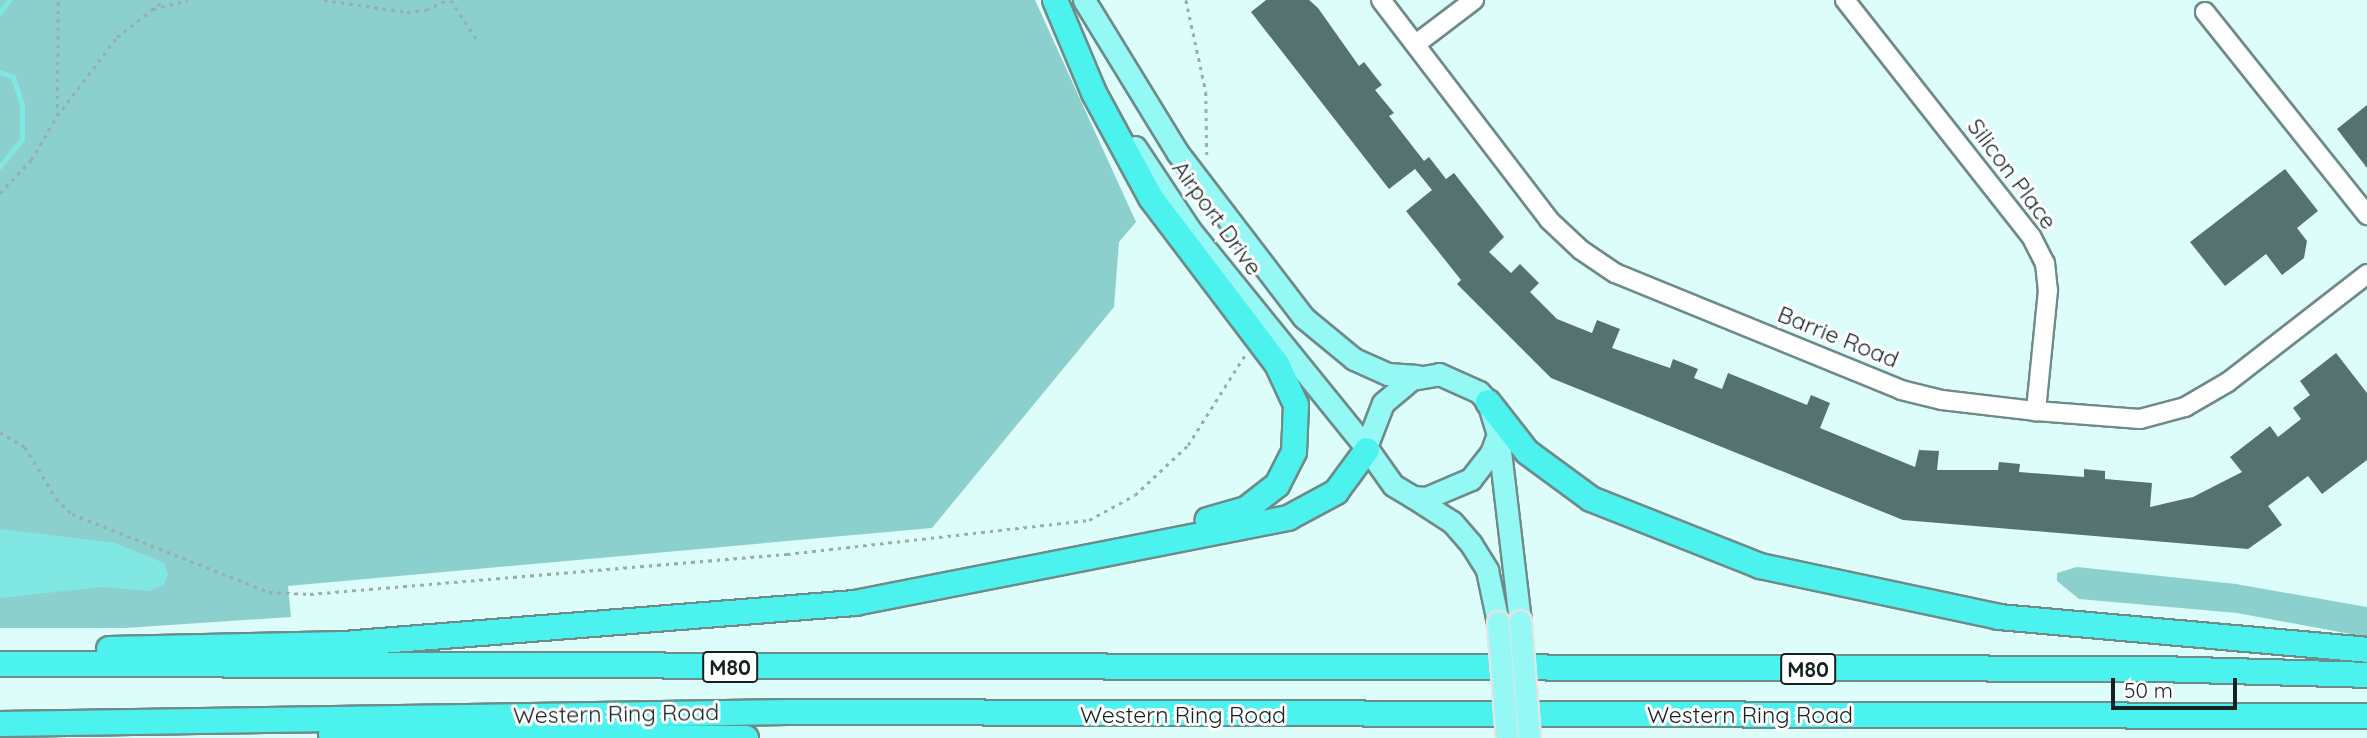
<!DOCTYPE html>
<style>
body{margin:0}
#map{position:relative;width:2367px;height:738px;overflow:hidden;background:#ddfdfb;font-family:Quicksand,sans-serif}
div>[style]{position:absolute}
.green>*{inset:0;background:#8cd0cd}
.water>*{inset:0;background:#81e7e3}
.stream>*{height:5px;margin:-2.5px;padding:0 2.5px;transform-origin:2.5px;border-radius:2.5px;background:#81e7e3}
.building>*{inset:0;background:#557270}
.path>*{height:2.5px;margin-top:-1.25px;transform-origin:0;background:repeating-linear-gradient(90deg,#96aead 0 3.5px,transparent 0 8.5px)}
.roads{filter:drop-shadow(2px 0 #6e8b8a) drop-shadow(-2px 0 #6e8b8a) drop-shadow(0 2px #6e8b8a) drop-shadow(0 -2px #6e8b8a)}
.minor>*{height:18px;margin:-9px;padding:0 9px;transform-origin:9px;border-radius:9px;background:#fff}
.major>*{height:21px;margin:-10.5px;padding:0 10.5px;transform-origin:10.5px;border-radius:10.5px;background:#94f8f5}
.highway>*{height:24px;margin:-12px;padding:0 12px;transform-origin:12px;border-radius:12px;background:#4cf3ee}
.bridges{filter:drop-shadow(2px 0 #e3e4e4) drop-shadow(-2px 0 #e3e4e4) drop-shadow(0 2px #e3e4e4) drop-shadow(0 -2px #e3e4e4)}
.major-bridge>*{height:21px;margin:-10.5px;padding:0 10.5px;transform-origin:10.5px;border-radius:10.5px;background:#94f8f5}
span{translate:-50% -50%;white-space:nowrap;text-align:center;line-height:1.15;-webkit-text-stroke:6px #fff;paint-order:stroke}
.shield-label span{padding:2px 5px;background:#fff;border:2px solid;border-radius:5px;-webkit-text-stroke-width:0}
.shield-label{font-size:21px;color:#152120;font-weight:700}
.street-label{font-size:23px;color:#152120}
.scale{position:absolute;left:2111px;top:678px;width:126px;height:32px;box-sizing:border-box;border:4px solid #152120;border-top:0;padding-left:9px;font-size:21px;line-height:24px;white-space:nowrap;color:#152120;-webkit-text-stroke:5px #fff;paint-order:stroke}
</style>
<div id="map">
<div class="green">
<div style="clip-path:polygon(0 0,1035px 0,1136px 222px,1119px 242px,1114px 307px,932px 528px,288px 586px,291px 617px,125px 628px,0 628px)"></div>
<div style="clip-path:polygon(2077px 567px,2236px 584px,2367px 607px,2367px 637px,2237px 613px,2079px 599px,2057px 581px,2057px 573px)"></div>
</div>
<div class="water">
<div style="clip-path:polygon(0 529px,115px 543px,164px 563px,168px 574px,164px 585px,150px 591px,102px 587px,0 598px)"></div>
</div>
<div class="stream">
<div style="left:0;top:12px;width:15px;rotate:-53deg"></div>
<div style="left:0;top:72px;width:14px;rotate:21deg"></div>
<div style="left:13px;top:77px;width:28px;rotate:72deg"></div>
<div style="left:22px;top:104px;width:35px;rotate:90deg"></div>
<div style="left:22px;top:139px;width:35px;rotate:129deg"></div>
</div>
<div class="building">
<div style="clip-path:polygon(1266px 0,1309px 0,1318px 8px,1359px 66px,1364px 62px,1382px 85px,1375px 90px,1394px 113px,1389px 116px,1424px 161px,1429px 157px,1446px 179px,1454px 173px,1504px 237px,1489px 252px,1511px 273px,1520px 264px,1539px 283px,1530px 292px,1557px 319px,1592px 333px,1597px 320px,1620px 329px,1612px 348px,1670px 368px,1673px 359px,1698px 369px,1694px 378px,1722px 389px,1728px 373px,1807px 405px,1811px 395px,1830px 403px,1820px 428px,1915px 467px,1919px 450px,1939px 451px,1937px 470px,1998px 470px,1999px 462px,2020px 464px,2019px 472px,2084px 477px,2084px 469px,2105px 471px,2105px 479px,2152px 483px,2150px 507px,2193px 497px,2242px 472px,2230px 457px,2270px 426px,2278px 437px,2301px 419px,2293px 408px,2310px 395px,2300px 381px,2336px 353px,2367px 393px,2367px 460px,2322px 494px,2308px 476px,2268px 506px,2282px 525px,2248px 549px,1903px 520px,1551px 378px,1457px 284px,1461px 280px,1406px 211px,1432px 190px,1415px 169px,1389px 189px,1251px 12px)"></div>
<div style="clip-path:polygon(2367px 105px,2367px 168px,2337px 129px)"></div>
<div style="clip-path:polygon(2285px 169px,2318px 211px,2297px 228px,2307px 241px,2304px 258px,2282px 275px,2266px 254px,2225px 286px,2190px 242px)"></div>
</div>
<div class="path">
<div style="left:324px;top:0;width:84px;rotate:8.2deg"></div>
<div style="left:407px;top:12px;width:19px;rotate:-6deg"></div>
<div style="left:426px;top:10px;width:23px;rotate:-25deg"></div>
<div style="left:451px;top:0;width:51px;rotate:56.9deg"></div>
<div style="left:1186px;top:0;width:94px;rotate:77.7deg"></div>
<div style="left:1206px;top:92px;width:67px;rotate:89.1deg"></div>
<div style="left:153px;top:9px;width:36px;rotate:-14deg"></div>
<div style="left:57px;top:116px;width:116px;rotate:-89.5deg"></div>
<div style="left:0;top:193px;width:45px;rotate:-46.8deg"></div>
<div style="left:31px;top:160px;width:51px;rotate:-59.4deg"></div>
<div style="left:57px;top:116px;width:99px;rotate:-52.8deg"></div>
<div style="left:117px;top:37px;width:60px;rotate:-38.2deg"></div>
<div style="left:0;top:432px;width:29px;rotate:31deg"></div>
<div style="left:25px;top:447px;width:60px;rotate:58.7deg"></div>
<div style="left:56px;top:498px;width:23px;rotate:45deg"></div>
<div style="left:72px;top:514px;width:212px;rotate:21.6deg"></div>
<div style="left:269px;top:592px;width:41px;rotate:2.8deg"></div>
<div style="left:310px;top:594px;width:479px;rotate:-4.8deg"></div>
<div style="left:787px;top:554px;width:304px;rotate:-6.4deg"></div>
<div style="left:1089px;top:520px;width:52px;rotate:-28.5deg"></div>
<div style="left:1135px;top:495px;width:73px;rotate:-43.3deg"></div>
<div style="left:1188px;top:445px;width:107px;rotate:-57.7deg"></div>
</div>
<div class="roads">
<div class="minor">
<div style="left:1381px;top:0;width:277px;rotate:52.6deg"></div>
<div style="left:1549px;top:220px;width:44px;rotate:43.2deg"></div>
<div style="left:1581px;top:250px;width:41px;rotate:34.1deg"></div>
<div style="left:1615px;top:273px;width:309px;rotate:22.2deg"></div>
<div style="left:1901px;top:390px;width:42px;rotate:13.7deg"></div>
<div style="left:1942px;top:400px;width:95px;rotate:6.7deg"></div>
<div style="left:2036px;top:411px;width:104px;rotate:4.4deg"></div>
<div style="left:2140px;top:419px;width:47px;rotate:-14.9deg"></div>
<div style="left:2185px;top:407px;width:50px;rotate:-30.2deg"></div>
<div style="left:2228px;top:382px;width:176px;rotate:-37.8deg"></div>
<div style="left:1845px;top:0;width:300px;rotate:51.8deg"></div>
<div style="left:2031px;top:236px;width:30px;rotate:63deg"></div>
<div style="left:2045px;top:263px;width:27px;rotate:84deg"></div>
<div style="left:2048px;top:290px;width:122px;rotate:95.7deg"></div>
<div style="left:2205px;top:12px;width:260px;rotate:51.4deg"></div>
<div style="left:1416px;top:44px;width:73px;rotate:-37.2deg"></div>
</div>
<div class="major">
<div style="left:1084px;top:0;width:178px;rotate:58.5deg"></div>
<div style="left:1177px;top:152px;width:208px;rotate:52.6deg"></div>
<div style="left:1303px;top:317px;width:66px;rotate:39.5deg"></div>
<div style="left:1354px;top:359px;width:37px;rotate:24deg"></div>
<div style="left:1388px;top:374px;width:29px;rotate:4deg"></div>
<div style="left:1135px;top:147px;width:100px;rotate:56.5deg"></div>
<div style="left:1190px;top:230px;width:279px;rotate:51deg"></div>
<div style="left:1498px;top:434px;width:20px;rotate:110deg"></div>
<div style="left:1491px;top:453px;width:33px;rotate:128deg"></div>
<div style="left:1471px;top:479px;width:49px;rotate:157.1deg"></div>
<div style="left:1426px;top:498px;width:13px;rotate:-176deg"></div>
<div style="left:1413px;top:497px;width:23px;rotate:-149deg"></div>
<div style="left:1393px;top:485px;width:47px;rotate:-125.4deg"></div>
<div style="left:1366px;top:447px;width:47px;rotate:-68.9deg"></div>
<div style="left:1383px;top:403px;width:38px;rotate:-40deg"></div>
<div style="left:1412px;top:379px;width:27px;rotate:-10deg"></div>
<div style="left:1439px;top:374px;width:44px;rotate:24.2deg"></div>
<div style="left:1479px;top:392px;width:13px;rotate:48deg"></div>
<div style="left:1488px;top:402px;width:34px;rotate:73deg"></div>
<div style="left:1498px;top:434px;width:188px;rotate:83.3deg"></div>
<div style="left:1413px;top:497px;width:46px;rotate:32.7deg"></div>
<div style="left:1452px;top:522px;width:29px;rotate:49deg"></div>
<div style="left:1471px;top:544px;width:31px;rotate:58deg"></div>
<div style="left:1487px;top:570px;width:53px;rotate:78.1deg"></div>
</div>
<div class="highway">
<div style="left:1055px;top:0;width:101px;rotate:67.2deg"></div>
<div style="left:1094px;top:93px;width:119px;rotate:61.5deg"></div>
<div style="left:1151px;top:198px;width:208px;rotate:52.8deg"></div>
<div style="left:1277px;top:364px;width:45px;rotate:65.1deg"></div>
<div style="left:1296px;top:405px;width:47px;rotate:92.4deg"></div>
<div style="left:1294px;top:452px;width:37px;rotate:117deg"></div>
<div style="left:1277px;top:485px;width:39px;rotate:142deg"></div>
<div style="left:1246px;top:509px;width:40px;rotate:164deg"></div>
<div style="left:1488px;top:402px;width:63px;rotate:52deg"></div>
<div style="left:1527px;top:452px;width:79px;rotate:36.3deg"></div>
<div style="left:1591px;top:499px;width:182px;rotate:21.6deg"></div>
<div style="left:1760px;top:566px;width:244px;rotate:12deg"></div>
<div style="left:1999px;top:617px;width:369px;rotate:5.1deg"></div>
<div style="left:109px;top:649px;width:235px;rotate:-1.2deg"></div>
<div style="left:344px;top:644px;width:513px;rotate:-4.59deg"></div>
<div style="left:855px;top:603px;width:441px;rotate:-11.1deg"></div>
<div style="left:1288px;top:518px;width:55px;rotate:-28.4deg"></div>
<div style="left:1336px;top:492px;width:52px;rotate:-53.6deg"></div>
<div style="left:0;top:664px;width:2157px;rotate:0.13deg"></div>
<div style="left:2157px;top:669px;width:210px;rotate:1.6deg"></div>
<div style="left:0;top:724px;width:788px;rotate:-0.87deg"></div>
<div style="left:788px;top:712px;width:1579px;rotate:0.15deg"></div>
<div style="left:331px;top:735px;width:415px;rotate:0.4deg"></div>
</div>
</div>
<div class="bridges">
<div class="major-bridge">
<div style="left:1520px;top:621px;width:117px;rotate:85.6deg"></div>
<div style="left:1498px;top:622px;width:116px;rotate:85.6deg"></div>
</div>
</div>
<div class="shield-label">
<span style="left:730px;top:667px">M80</span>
<span style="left:1808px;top:669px">M80</span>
</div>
<div class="street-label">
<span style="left:2012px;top:174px;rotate:53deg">Silicon Place</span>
<span style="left:1217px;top:218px;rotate:54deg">Airport Drive</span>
<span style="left:1838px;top:337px;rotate:22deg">Barrie Road</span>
<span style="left:616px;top:714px;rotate:-1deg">Western Ring Road</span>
<span style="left:1183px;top:715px">Western Ring Road</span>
<span style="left:1750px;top:715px">Western Ring Road</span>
</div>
<div class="scale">50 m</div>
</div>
